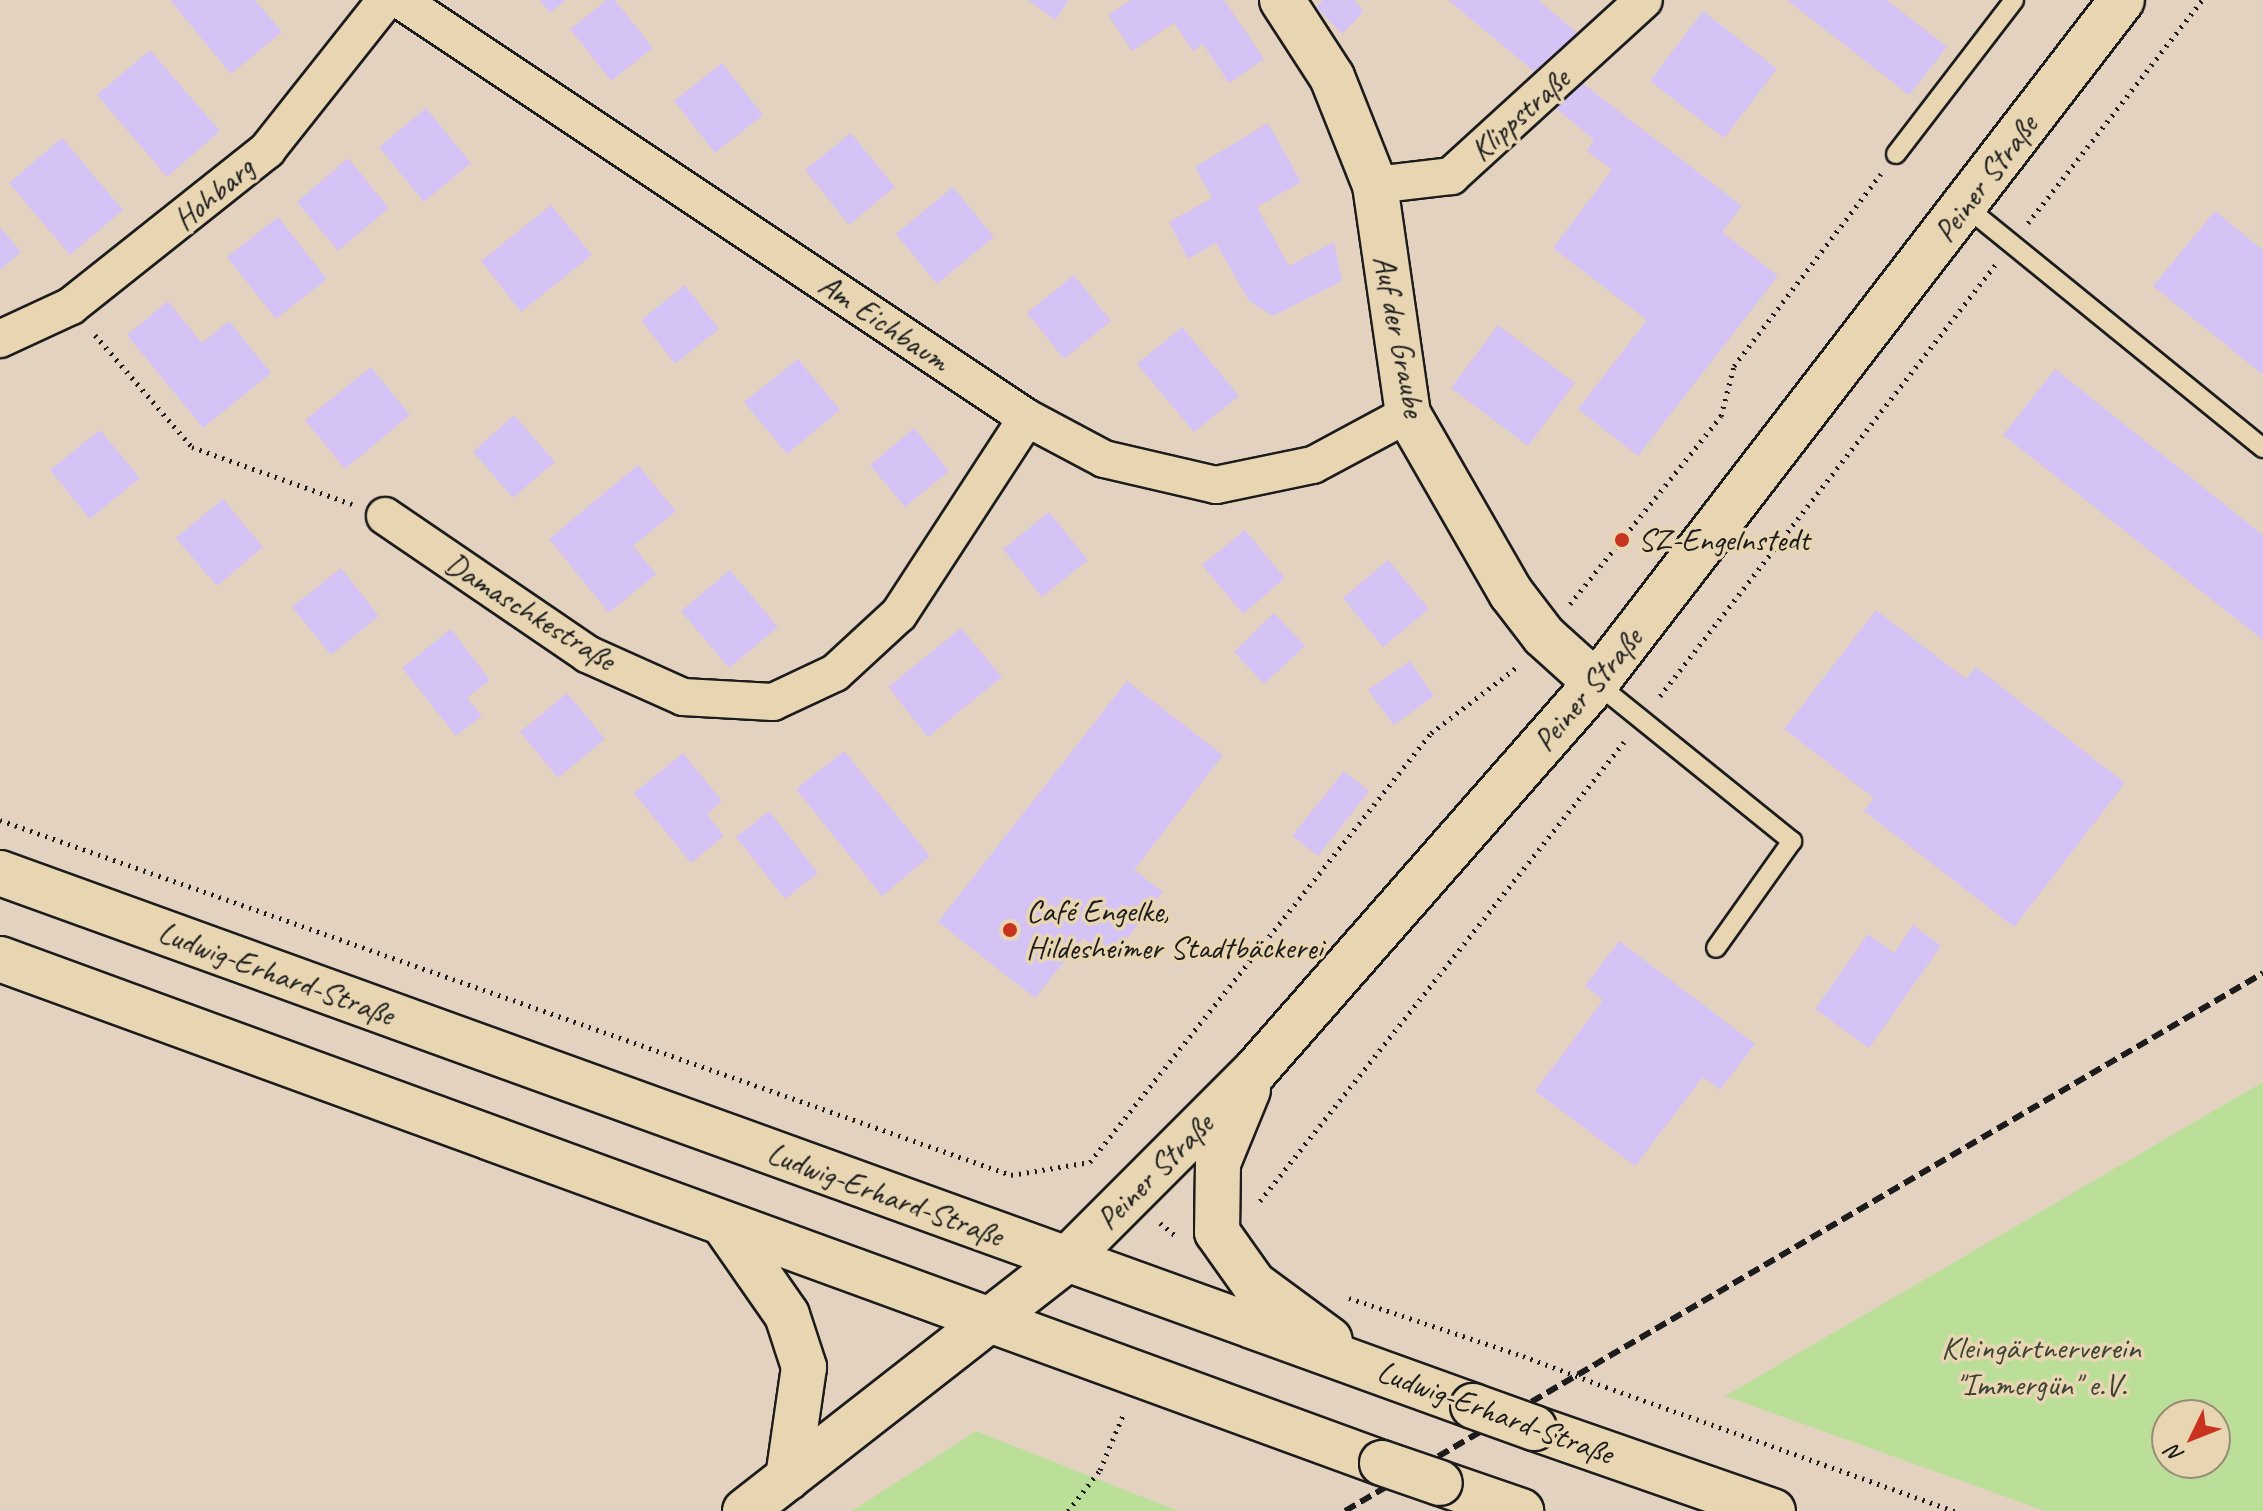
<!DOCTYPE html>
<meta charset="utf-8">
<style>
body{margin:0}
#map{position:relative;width:2263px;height:1511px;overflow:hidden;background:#e4d2c0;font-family:Caveat,sans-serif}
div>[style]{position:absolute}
.green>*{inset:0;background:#bbdf99}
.building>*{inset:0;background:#d4c3f4}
.path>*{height:5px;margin-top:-2.5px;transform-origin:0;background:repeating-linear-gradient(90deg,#1c1c1c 0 2px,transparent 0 8px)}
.roads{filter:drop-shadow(2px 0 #1c1c1c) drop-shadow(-2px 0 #1c1c1c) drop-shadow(0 2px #1c1c1c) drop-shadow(0 -2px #1c1c1c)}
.lane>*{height:18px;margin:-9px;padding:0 9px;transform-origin:9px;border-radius:9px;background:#e8d6b3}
.street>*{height:36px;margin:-18px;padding:0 18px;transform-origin:18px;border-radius:18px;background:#e8d6b3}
.secondary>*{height:44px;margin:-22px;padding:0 22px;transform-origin:22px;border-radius:22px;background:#e8d6b3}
.rail>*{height:6px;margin-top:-3px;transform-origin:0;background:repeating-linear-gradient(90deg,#1c1c1c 0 12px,transparent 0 18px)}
.path-bridge>*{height:5px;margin-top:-2.5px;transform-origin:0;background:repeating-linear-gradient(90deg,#1c1c1c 0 2px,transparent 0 8px)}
.bridges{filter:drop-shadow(2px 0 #1c1c1c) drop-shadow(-2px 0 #1c1c1c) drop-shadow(0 2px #1c1c1c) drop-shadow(0 -2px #1c1c1c)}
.secondary-bridge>*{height:44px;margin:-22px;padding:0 22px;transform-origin:22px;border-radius:22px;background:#e8d6b3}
.dots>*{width:22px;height:22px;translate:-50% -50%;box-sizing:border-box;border:4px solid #e8d6b3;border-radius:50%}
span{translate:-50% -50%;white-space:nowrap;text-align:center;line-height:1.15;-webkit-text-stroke:7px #e8d6b3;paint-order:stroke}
.street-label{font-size:32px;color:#1c1c1c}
.poi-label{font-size:32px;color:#1c1c1c}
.left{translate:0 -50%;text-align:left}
.park-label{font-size:32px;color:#3c4335}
.north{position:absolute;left:2151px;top:1399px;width:80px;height:80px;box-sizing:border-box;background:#e8d6b3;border:2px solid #968c77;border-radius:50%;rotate:227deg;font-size:22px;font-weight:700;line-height:32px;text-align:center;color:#1c1c1c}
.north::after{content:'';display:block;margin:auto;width:28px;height:36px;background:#c8321e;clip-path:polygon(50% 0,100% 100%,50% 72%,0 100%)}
</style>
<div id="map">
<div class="green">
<div style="clip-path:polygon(evenodd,2263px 1082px,2263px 1511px,2045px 1511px,1725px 1396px,2263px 1082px,2215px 1415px,2215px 1463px,2167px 1463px,2167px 1415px,2215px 1415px)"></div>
<div style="clip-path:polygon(976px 1431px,1178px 1511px,852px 1511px)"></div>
</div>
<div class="building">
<div style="clip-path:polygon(170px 0,255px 0,282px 32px,231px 74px)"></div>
<div style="clip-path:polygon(539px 0,566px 0,550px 13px)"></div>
<div style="clip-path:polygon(607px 0,615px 0,653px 48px,611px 81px,570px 29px)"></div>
<div style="clip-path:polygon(1028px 0,1069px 0,1055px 20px)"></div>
<div style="clip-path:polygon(1131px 0,1224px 0,1264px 59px,1229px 83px,1203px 44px,1193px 51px,1174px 23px,1132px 51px,1108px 15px)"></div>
<div style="clip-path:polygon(1323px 0,1354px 0,1364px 11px,1342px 34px,1316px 7px)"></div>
<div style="clip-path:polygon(1448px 0,1538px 0,1586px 40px,1549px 84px)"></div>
<div style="clip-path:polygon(1787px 0,1887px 0,1947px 47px,1909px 95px)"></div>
<div style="clip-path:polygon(1703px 11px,1777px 69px,1724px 138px,1650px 81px)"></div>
<div style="clip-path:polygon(150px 50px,220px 131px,167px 177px,97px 95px)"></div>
<div style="clip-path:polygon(722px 63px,763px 115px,715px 153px,674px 101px)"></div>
<div style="clip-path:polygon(1577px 79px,1742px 206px,1722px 232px,1778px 276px,1638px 456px,1578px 409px,1647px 320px,1553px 248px,1612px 170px,1587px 151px,1594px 140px,1551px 104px)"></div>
<div style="clip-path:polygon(426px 108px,471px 163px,424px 202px,379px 147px)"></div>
<div style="clip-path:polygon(1268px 123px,1301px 182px,1257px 207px,1289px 266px,1334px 242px,1342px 281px,1273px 316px,1249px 301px,1216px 243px,1188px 259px,1169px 222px,1212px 198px,1195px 167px)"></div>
<div style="clip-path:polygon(851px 133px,895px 187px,849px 225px,805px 170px)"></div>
<div style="clip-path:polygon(62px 138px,123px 210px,70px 255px,9px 183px)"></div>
<div style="clip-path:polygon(348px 158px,389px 208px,338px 251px,297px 202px)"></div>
<div style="clip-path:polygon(953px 187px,994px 237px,937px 284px,896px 234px)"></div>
<div style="clip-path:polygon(551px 205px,592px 255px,521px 312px,481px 261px)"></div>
<div style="clip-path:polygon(2215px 211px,2263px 250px,2263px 375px,2153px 286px)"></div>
<div style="clip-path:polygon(278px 217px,327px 279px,276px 319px,227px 257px)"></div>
<div style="clip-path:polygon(0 227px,21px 252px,0 270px)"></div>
<div style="clip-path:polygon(1074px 275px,1111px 321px,1064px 359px,1027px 313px)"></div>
<div style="clip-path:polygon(685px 285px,719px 329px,675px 364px,641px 320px)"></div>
<div style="clip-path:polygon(168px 301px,202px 343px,229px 321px,271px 373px,203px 428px,127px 335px)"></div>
<div style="clip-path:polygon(1498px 325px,1575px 383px,1528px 446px,1451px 388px)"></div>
<div style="clip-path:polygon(1182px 327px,1239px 396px,1194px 432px,1137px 364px)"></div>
<div style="clip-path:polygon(798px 359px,840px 410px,787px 454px,744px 402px)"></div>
<div style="clip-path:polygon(371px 367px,410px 415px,345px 469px,305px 420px)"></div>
<div style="clip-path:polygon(2055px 369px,2263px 535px,2263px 640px,2003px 435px)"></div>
<div style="clip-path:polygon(514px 415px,555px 462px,513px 498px,473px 452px)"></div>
<div style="clip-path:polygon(914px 428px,949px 471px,905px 507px,870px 465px)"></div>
<div style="clip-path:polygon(100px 430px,140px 478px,90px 519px,50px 470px)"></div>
<div style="clip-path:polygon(638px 465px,676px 511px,633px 546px,656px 574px,609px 613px,549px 539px)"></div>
<div style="clip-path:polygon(223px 499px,263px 547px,217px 586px,176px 538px)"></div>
<div style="clip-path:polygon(1049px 512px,1088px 560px,1042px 597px,1003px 549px)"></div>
<div style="clip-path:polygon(1245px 530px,1285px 578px,1243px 614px,1202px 565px)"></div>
<div style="clip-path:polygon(1388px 560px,1429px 609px,1383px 647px,1343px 598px)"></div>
<div style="clip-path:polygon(341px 568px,379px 616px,331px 655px,292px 607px)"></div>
<div style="clip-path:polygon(730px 570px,778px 627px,729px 668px,681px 611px)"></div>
<div style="clip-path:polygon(1876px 610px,1966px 679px,1976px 667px,2125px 783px,2014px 927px,1864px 811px,1874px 798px,1784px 729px)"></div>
<div style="clip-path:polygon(1274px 613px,1305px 646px,1264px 684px,1234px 652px)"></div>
<div style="clip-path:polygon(961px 628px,1002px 677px,928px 737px,888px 687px)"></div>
<div style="clip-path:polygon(451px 629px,490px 680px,467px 698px,482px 716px,456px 736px,402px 668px)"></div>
<div style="clip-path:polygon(1410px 661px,1434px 696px,1394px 725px,1368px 690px)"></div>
<div style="clip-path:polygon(1127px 681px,1223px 755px,1134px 870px,1163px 892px,1111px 959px,1083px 938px,1035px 998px,938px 922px)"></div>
<div style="clip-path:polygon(567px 693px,605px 739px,558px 778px,520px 732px)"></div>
<div style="clip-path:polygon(844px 751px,930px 856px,882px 896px,796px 789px)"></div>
<div style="clip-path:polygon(683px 753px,722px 801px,707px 814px,724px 836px,691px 863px,634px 793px)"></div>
<div style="clip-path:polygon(1344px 771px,1369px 791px,1318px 856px,1292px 836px)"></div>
<div style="clip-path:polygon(769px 811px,818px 873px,785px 899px,736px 837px)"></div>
<div style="clip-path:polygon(1913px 925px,1941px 946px,1869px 1048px,1815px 1009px,1868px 934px,1894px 953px)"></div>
<div style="clip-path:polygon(1619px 941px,1755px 1044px,1720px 1090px,1703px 1077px,1635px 1166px,1535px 1091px,1603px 1000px,1585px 986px)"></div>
</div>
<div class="path">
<div style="left:2028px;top:223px;width:283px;rotate:-52deg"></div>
<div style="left:95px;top:335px;width:148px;rotate:49.1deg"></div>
<div style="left:192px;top:447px;width:170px;rotate:19.6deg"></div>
<div style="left:1570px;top:604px;width:241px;rotate:-51.2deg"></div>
<div style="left:1721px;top:416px;width:52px;rotate:-75.4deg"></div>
<div style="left:1734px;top:366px;width:242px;rotate:-52.6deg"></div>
<div style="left:1660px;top:696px;width:546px;rotate:-52.14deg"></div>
<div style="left:0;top:820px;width:1072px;rotate:19.35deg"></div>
<div style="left:1011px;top:1175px;width:80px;rotate:-9.3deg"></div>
<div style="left:1090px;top:1162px;width:548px;rotate:-51.52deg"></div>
<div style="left:1431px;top:733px;width:108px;rotate:-37.5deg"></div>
<div style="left:1260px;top:1201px;width:586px;rotate:-51.58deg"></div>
<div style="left:1160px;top:1223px;width:22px;rotate:39deg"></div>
<div style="left:1349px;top:1298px;width:183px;rotate:18.4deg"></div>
<div style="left:1606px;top:1387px;width:370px;rotate:19.6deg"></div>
<div style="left:1068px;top:1511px;width:52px;rotate:-52deg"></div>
<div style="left:1100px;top:1470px;width:62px;rotate:-67.2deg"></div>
</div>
<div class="roads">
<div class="lane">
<div style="left:1896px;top:154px;width:194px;rotate:-52.5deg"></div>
<div style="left:1965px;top:206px;width:384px;rotate:39.1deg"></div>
<div style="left:1596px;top:683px;width:252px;rotate:38.9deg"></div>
<div style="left:1792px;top:841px;width:131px;rotate:125.4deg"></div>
</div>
<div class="street">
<div style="left:400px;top:0;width:754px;rotate:33.69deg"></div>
<div style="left:1027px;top:418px;width:87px;rotate:28deg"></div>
<div style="left:1104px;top:459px;width:115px;rotate:13.1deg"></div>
<div style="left:1216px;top:485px;width:99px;rotate:-11.7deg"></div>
<div style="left:1313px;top:465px;width:108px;rotate:-28.2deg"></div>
<div style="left:1375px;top:185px;width:77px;rotate:-6.8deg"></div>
<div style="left:1451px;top:176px;width:261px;rotate:-42.4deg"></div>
<div style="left:0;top:339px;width:78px;rotate:-24.9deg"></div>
<div style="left:71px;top:306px;width:251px;rotate:-38.5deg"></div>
<div style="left:267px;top:150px;width:191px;rotate:-51.6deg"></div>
<div style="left:385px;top:516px;width:245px;rotate:34.3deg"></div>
<div style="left:587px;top:654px;width:105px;rotate:24.1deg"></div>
<div style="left:683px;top:697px;width:90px;rotate:3.2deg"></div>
<div style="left:773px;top:702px;width:68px;rotate:-25.1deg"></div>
<div style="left:835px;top:673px;width:87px;rotate:-42.7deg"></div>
<div style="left:899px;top:614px;width:234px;rotate:-56.9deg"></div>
</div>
<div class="secondary">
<div style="left:1282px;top:0;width:92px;rotate:57deg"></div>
<div style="left:1332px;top:77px;width:116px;rotate:68.3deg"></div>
<div style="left:1375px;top:185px;width:231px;rotate:81.8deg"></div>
<div style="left:1408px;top:414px;width:207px;rotate:60.1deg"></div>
<div style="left:1511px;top:593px;width:54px;rotate:52.5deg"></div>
<div style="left:1544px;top:636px;width:70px;rotate:42.1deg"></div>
<div style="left:0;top:873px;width:1566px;rotate:19.89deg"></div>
<div style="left:0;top:959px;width:1471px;rotate:20.04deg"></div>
<div style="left:1248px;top:1090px;width:79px;rotate:112.3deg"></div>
<div style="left:1218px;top:1163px;width:69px;rotate:90.8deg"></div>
<div style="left:1217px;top:1232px;width:64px;rotate:54.6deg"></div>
<div style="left:1254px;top:1284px;width:94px;rotate:36.4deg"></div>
<div style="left:725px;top:1226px;width:108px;rotate:55.1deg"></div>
<div style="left:787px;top:1315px;width:55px;rotate:71.9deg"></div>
<div style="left:804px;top:1367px;width:112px;rotate:98.2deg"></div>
<div style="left:1534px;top:1428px;width:253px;rotate:19.2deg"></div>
<div style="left:1440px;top:1483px;width:86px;rotate:19.1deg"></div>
<div style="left:745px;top:1511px;width:406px;rotate:-38deg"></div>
<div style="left:1065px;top:1261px;width:270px;rotate:-45deg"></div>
<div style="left:1256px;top:1070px;width:515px;rotate:-48.7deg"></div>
<div style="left:1596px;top:683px;width:862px;rotate:-52.4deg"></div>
</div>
</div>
<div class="rail">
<div style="left:1345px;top:1511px;width:1064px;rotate:-30.37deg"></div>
</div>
<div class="path-bridge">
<div style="left:1523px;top:1356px;width:89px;rotate:20.5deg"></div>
</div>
<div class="bridges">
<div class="secondary-bridge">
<div style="left:1473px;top:1406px;width:65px;rotate:19.8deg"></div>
<div style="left:1382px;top:1463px;width:61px;rotate:19deg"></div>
</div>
</div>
<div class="dots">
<div style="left:1622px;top:540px;background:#c8321e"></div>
<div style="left:1010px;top:930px;background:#c8321e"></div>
</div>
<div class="street-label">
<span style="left:1520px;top:115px;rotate:-42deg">Klippstraße</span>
<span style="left:1986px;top:179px;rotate:-53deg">Peiner Straße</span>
<span style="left:214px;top:194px;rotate:-40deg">Hohbarg</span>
<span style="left:884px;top:323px;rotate:34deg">Am Eichbaum</span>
<span style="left:1399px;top:336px;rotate:79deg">Auf der Graube</span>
<span style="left:530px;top:612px;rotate:32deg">Damaschkestraße</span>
<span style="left:1588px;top:690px;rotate:-50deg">Peiner Straße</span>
<span style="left:276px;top:974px;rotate:20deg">Ludwig-Erhard-Straße</span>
<span style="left:1155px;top:1172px;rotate:-45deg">Peiner Straße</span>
<span style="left:885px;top:1195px;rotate:20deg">Ludwig-Erhard-Straße</span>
<span style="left:1495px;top:1413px;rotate:20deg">Ludwig-Erhard-Straße</span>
</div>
<div class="poi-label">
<span class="left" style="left:1638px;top:540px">SZ-Engelnstedt</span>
<span class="left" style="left:1026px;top:930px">Café Engelke,<br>Hildesheimer Stadtbäckerei</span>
</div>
<div class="park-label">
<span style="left:2041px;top:1367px">Kleingärtnerverein<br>"Immergün" e.V.</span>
</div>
<div class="north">N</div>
</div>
